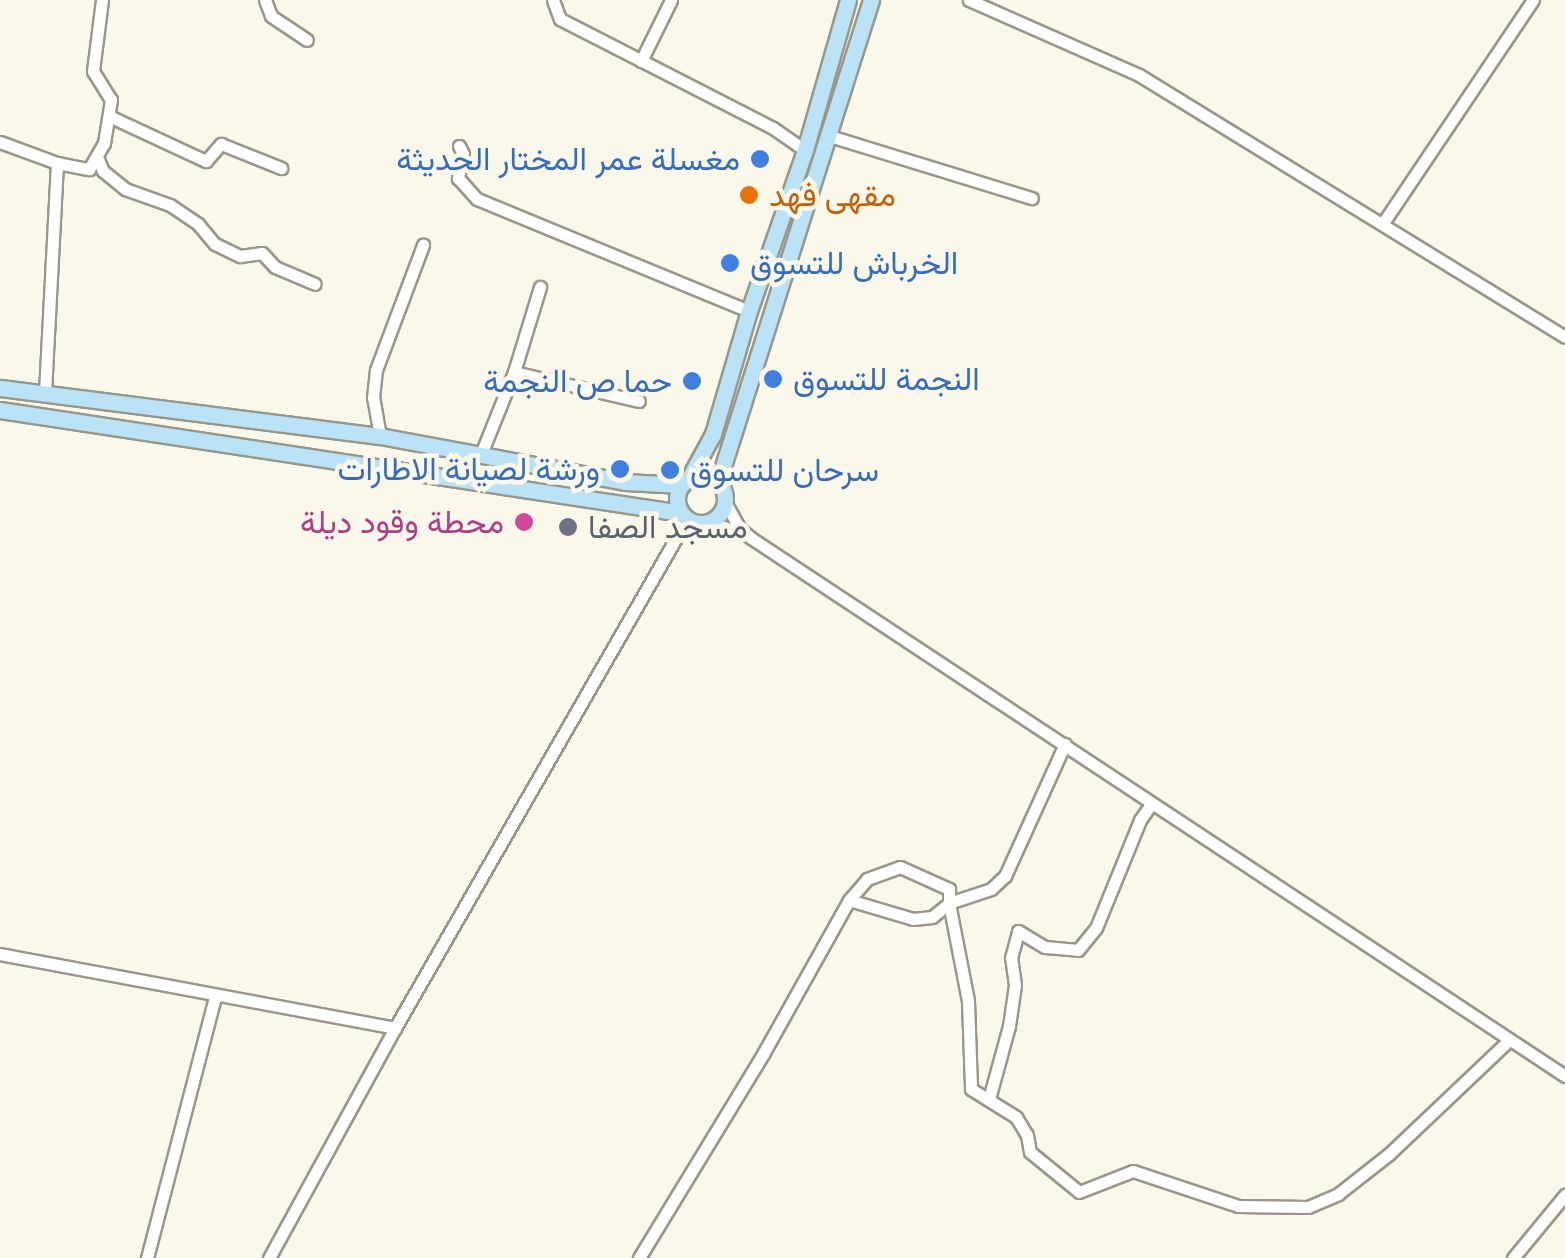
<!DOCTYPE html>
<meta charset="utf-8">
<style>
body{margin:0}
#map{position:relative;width:1565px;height:1258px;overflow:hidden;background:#faf8ea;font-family:"Space Grotesk",Vazirmatn,sans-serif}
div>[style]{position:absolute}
.roads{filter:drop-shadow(2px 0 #99978a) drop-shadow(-2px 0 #99978a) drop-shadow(0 2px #99978a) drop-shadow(0 -2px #99978a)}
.minor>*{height:11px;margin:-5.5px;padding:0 5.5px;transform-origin:5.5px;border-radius:5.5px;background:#fff}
.secondary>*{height:15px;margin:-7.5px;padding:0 7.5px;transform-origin:7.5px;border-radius:7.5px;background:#bae3f7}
.secondary>.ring{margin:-7.5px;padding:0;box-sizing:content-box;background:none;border:15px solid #bae3f7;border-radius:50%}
.dots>*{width:28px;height:28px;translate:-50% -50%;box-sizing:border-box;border:5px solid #faf8ea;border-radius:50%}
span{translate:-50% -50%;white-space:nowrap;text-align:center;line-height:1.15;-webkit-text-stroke:9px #faf8ea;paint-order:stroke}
.shop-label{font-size:32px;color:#366cbe}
.right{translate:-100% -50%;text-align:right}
.left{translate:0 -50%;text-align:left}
.food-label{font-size:32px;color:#c56008}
.hotel-label{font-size:32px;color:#b23c85}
.worship-label{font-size:32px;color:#5b616d}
</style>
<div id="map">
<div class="roads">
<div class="minor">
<div style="left:265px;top:0;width:17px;rotate:69deg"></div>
<div style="left:271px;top:16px;width:43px;rotate:33.7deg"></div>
<div style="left:553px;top:0;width:20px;rotate:70deg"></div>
<div style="left:560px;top:19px;width:239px;rotate:27.1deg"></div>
<div style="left:773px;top:128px;width:39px;rotate:35deg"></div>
<div style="left:969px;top:0;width:186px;rotate:23.8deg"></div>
<div style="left:1139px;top:75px;width:500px;rotate:31.59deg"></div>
<div style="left:641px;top:61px;width:68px;rotate:-63.8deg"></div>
<div style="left:111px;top:117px;width:105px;rotate:24.9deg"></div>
<div style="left:206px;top:161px;width:23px;rotate:-49deg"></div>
<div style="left:221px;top:144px;width:65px;rotate:21.8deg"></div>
<div style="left:830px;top:136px;width:211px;rotate:17.1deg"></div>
<div style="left:0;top:142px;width:61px;rotate:20.2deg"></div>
<div style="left:57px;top:163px;width:231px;rotate:93deg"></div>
<div style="left:459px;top:146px;width:9px;rotate:63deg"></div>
<div style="left:463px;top:154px;width:25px;rotate:102deg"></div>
<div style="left:458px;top:178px;width:28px;rotate:48deg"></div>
<div style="left:477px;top:199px;width:294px;rotate:22.4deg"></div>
<div style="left:97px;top:157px;width:15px;rotate:67deg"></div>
<div style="left:103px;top:171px;width:28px;rotate:39deg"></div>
<div style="left:125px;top:189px;width:48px;rotate:19.6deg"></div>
<div style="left:170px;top:205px;width:34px;rotate:34deg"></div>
<div style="left:198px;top:224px;width:26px;rotate:50deg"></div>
<div style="left:215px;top:244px;width:28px;rotate:26deg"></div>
<div style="left:240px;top:256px;width:22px;rotate:-8deg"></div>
<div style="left:262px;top:253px;width:19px;rotate:47deg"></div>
<div style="left:275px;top:267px;width:43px;rotate:23deg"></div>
<div style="left:57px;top:163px;width:33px;rotate:11deg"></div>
<div style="left:89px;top:169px;width:30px;rotate:-60deg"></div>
<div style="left:104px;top:143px;width:44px;rotate:-80.8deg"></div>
<div style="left:111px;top:100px;width:34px;rotate:-122deg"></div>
<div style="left:93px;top:71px;width:72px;rotate:-82.8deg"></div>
<div style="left:1383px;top:223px;width:269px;rotate:-56.1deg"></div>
<div style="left:514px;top:372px;width:128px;rotate:13.1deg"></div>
<div style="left:380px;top:436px;width:39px;rotate:-100deg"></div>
<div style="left:373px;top:398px;width:28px;rotate:-84deg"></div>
<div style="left:376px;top:370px;width:134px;rotate:-69.4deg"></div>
<div style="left:481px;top:454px;width:88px;rotate:-68.1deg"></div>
<div style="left:514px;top:372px;width:89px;rotate:-73deg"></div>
<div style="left:725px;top:502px;width:31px;rotate:61deg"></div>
<div style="left:740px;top:529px;width:14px;rotate:39deg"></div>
<div style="left:751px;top:538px;width:976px;rotate:33.46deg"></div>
<div style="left:709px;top:522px;width:36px;rotate:19deg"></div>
<div style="left:849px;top:900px;width:67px;rotate:16.5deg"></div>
<div style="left:913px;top:919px;width:19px;rotate:-6deg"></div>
<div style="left:932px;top:917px;width:22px;rotate:-39deg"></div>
<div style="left:949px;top:903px;width:100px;rotate:79deg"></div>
<div style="left:968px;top:1001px;width:88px;rotate:88deg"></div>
<div style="left:971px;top:1089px;width:53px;rotate:31.9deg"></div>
<div style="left:1016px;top:1117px;width:21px;rotate:59deg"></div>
<div style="left:1027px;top:1135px;width:17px;rotate:80deg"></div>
<div style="left:1030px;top:1152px;width:63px;rotate:39.2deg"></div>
<div style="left:1079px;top:1192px;width:58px;rotate:-21.3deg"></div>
<div style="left:1133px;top:1171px;width:111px;rotate:18.4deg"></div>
<div style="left:1238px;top:1206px;width:70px;rotate:0.8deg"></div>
<div style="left:1308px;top:1207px;width:33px;rotate:-23deg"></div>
<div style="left:1338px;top:1194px;width:65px;rotate:-38.1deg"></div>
<div style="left:1389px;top:1154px;width:166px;rotate:-43.5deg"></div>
<div style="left:0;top:954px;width:402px;rotate:10.6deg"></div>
<div style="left:989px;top:1099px;width:76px;rotate:-74.7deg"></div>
<div style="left:1009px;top:1026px;width:41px;rotate:-81.7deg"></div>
<div style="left:1015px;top:985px;width:27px;rotate:-98deg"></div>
<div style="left:1011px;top:958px;width:28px;rotate:-75deg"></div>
<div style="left:1018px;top:931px;width:31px;rotate:31deg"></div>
<div style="left:1045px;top:947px;width:33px;rotate:5deg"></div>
<div style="left:1078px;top:950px;width:28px;rotate:-51deg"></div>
<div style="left:1096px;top:928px;width:117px;rotate:-67.8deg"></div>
<div style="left:1140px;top:820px;width:19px;rotate:-55deg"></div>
<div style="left:147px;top:1258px;width:270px;rotate:-75.4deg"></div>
<div style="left:269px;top:1258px;width:262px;rotate:-61.3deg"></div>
<div style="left:395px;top:1028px;width:587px;rotate:-60.16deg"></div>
<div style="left:639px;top:1258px;width:239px;rotate:-58.7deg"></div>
<div style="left:763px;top:1054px;width:176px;rotate:-60.8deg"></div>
<div style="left:849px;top:900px;width:28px;rotate:-49deg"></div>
<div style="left:867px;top:879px;width:35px;rotate:-20deg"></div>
<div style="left:900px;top:867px;width:54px;rotate:24.2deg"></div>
<div style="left:949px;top:889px;width:14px;rotate:90deg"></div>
<div style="left:949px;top:903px;width:44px;rotate:-18.4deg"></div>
<div style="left:991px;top:889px;width:19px;rotate:-43deg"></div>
<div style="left:1005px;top:876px;width:145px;rotate:-65.6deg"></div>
<div style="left:1513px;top:1258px;width:82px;rotate:-50.5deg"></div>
</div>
<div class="secondary">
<div style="left:0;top:388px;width:383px;rotate:7.2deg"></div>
<div style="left:380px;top:436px;width:249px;rotate:10.6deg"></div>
<div style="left:625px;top:482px;width:57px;rotate:3deg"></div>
<div style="left:0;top:410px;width:689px;rotate:8.6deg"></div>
<div class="ring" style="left:677px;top:475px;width:33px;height:33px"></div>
<div style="left:689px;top:478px;width:50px;rotate:-61.4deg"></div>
<div style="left:713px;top:434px;width:128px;rotate:-73.7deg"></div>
<div style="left:749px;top:311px;width:170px;rotate:-70.8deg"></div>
<div style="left:805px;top:150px;width:156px;rotate:-74deg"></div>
<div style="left:718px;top:482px;width:506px;rotate:-72.39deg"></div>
</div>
</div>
<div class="dots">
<div style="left:760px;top:159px;background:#3f7fe0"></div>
<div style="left:749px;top:195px;background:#e8710a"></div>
<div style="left:730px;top:263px;background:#3f7fe0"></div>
<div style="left:773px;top:379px;background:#3f7fe0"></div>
<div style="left:692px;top:381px;background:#3f7fe0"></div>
<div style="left:620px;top:469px;background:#3f7fe0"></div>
<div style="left:670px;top:470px;background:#3f7fe0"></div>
<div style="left:524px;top:522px;background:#d1479c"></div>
<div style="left:568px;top:527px;background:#6b7280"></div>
</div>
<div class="shop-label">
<span class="right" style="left:740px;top:159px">مغسلة عمر المختار الحديثة</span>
<span class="left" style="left:750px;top:263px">الخرباش للتسوق</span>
<span class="left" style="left:793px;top:379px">النجمة للتسوق</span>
<span class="right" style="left:672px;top:381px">حما ص النجمة</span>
<span class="right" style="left:600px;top:469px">ورشة لصيانة الاطارات</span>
<span class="left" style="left:690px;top:470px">سرحان للتسوق</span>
</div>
<div class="food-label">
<span class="left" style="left:769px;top:195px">مقهى فهد</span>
</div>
<div class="hotel-label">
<span class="right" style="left:504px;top:522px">محطة وقود ديلة</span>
</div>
<div class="worship-label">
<span class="left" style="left:588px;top:527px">مسجد الصفا</span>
</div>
</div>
